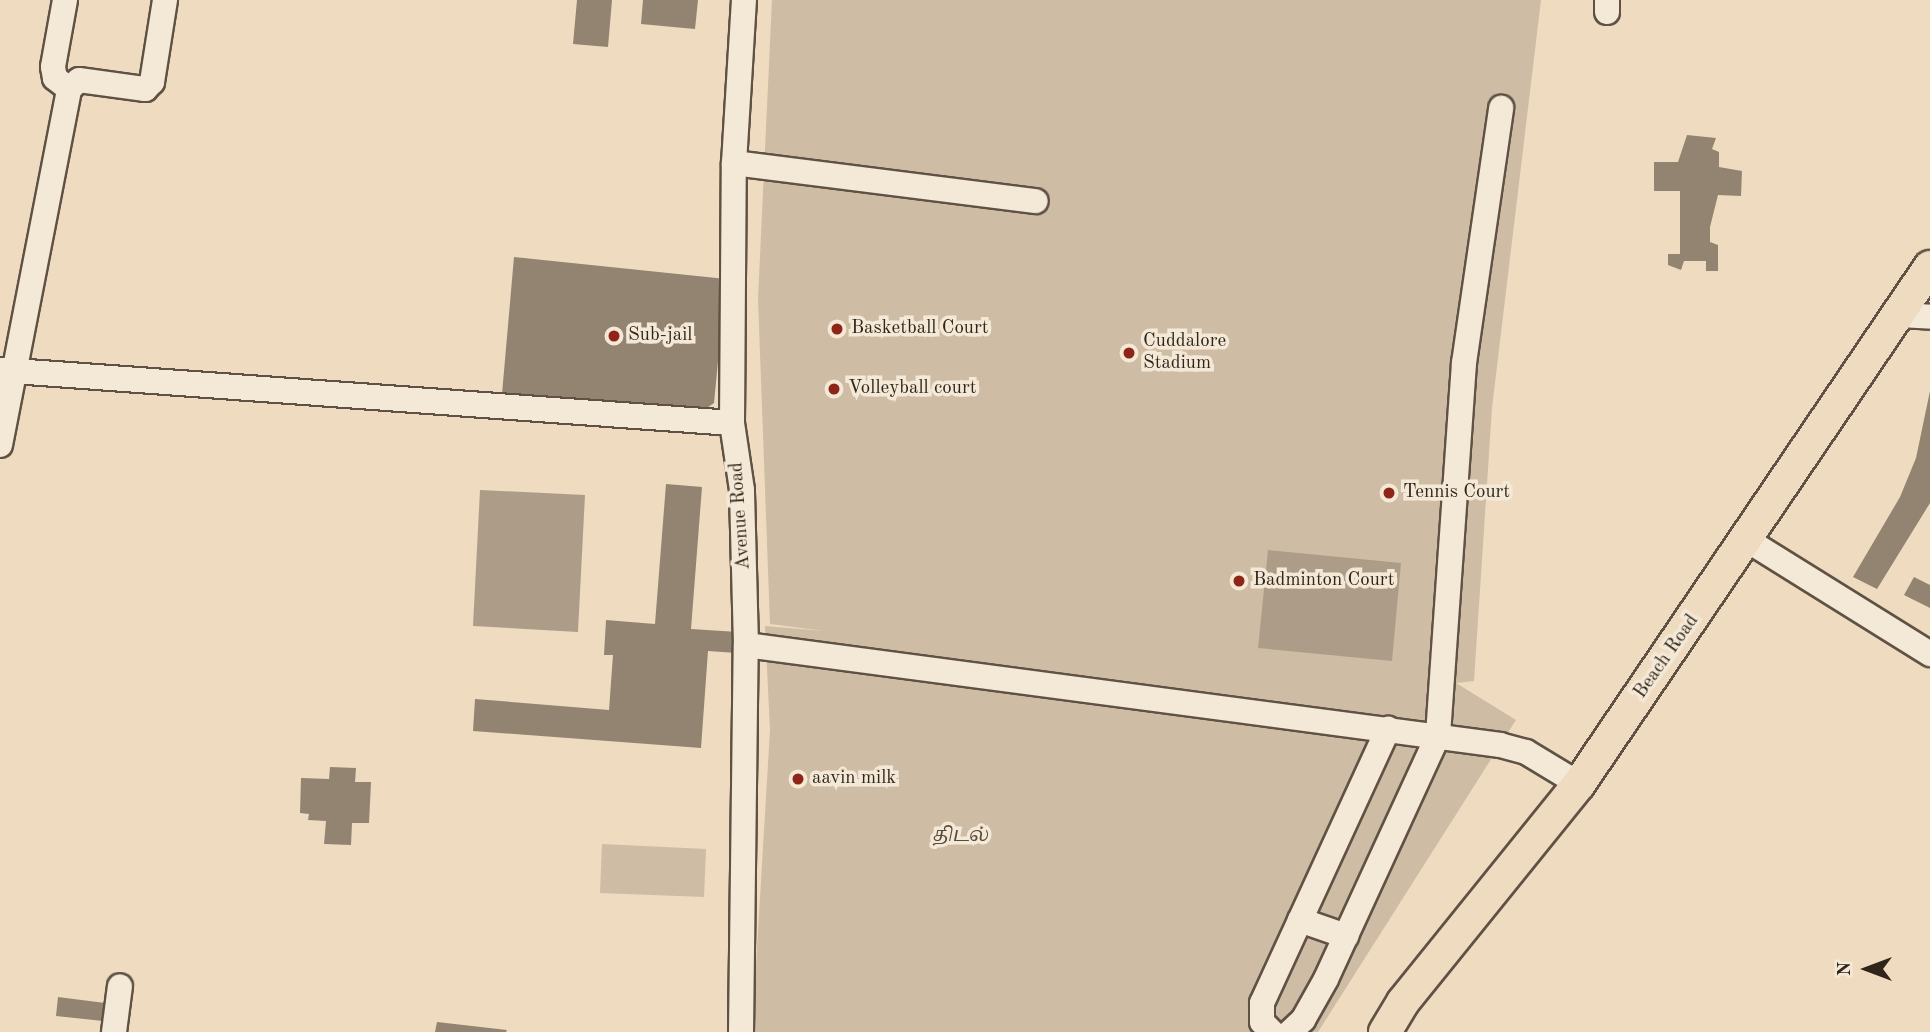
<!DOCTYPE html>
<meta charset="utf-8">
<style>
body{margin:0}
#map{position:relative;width:1930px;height:1032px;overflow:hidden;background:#eedbc0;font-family:"Old Standard TT","Noto Serif Tamil",serif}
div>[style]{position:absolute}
.green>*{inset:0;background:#cebca4}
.water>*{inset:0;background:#ad9d88}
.building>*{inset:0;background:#928470}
.roads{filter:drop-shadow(2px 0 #5f5244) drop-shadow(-2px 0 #5f5244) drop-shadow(0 2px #5f5244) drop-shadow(0 -2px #5f5244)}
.minor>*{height:24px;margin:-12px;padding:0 12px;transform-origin:12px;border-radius:12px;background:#f4e8d6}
.major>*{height:32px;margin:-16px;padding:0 16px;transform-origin:16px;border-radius:16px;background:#eedbc0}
.dots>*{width:19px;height:19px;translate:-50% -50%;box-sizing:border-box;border:4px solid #f4e8d6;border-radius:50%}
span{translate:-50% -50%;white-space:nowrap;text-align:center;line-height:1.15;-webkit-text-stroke:7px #f4e8d6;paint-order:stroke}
.poi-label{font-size:19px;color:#2f251a}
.left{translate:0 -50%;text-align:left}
.street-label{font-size:19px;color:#2f251a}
.park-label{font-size:19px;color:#574b3c;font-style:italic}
.north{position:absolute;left:1832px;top:934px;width:70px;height:70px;-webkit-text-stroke:5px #f4e8d6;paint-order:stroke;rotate:270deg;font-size:19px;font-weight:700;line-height:28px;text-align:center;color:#2f251a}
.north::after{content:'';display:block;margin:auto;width:24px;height:32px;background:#2f251a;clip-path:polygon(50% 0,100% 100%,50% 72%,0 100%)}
</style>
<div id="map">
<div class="green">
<div style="clip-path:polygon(772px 0,1541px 0,1492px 408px,1474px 681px,1456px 683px,1516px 720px,1318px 1032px,752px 1032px,770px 730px,765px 626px,824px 631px,770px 624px,758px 299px)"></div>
<div style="clip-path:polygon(602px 844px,706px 849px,704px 897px,600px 893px)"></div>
</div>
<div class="water">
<div style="clip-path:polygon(480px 490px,585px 495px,578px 632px,473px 626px)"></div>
<div style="clip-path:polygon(1268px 550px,1401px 563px,1392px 661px,1258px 648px)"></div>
</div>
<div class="building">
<div style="clip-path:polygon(577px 0,612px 0,608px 47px,573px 44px)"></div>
<div style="clip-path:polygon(643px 0,698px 0,695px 29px,641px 24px)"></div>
<div style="clip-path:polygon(1687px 135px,1716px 138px,1712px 149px,1719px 152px,1719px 167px,1742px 171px,1741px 196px,1718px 195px,1710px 227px,1710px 242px,1718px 245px,1718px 271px,1706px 271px,1706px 261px,1684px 261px,1681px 270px,1668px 265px,1668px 254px,1680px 254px,1680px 191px,1654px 191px,1654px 162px,1678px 162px)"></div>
<div style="clip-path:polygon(514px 257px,726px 279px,714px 403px,701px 412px,502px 394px)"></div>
<div style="clip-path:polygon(1930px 391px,1930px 503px,1877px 589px,1853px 577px,1900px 497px,1916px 458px)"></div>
<div style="clip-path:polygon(666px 484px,702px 487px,691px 629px,738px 632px,737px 653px,708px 651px,701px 748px,473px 731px,475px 699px,609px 710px,613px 655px,604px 655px,606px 620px,655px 624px)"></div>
<div style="clip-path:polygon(1914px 577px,1930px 585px,1930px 608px,1904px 595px)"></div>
<div style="clip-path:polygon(330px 767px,356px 768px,355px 782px,371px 782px,369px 823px,352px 823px,351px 845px,324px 844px,326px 821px,308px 820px,309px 814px,300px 813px,301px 778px,329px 779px)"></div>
<div style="clip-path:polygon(58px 997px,105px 1003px,103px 1021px,56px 1016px)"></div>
<div style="clip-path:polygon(437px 1022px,507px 1030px,506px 1032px,435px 1032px)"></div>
</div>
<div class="roads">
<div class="minor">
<div style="left:65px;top:0;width:68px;rotate:100.2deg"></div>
<div style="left:53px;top:67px;width:11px;rotate:80deg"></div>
<div style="left:55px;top:78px;width:18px;rotate:38deg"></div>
<div style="left:1607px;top:12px;width:12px;rotate:-90deg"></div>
<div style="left:734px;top:163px;width:304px;rotate:7.2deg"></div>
<div style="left:1897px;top:315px;width:33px;rotate:3deg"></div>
<div style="left:0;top:370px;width:734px;rotate:4.14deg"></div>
<div style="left:0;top:445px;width:363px;rotate:-79deg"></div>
<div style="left:69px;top:89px;width:13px;rotate:-42deg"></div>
<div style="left:79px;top:80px;width:67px;rotate:7.8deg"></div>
<div style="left:145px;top:89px;width:10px;rotate:-45deg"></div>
<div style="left:152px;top:82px;width:83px;rotate:-81deg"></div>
<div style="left:1747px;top:540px;width:216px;rotate:31.9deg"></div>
<div style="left:746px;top:645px;width:761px;rotate:7.55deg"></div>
<div style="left:1500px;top:745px;width:27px;rotate:15deg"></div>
<div style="left:1526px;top:752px;width:62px;rotate:31.1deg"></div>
<div style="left:1300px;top:920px;width:49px;rotate:19.2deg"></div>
<div style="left:114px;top:1032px;width:46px;rotate:-82.6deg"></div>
<div style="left:741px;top:1032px;width:387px;rotate:-89.3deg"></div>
<div style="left:746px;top:645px;width:155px;rotate:-91.5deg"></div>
<div style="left:742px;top:490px;width:68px;rotate:-98.5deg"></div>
<div style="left:732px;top:423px;width:260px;rotate:-89.6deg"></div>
<div style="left:734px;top:163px;width:163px;rotate:-86.5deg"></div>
<div style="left:1272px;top:1032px;width:14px;rotate:-135deg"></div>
<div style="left:1262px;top:1022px;width:19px;rotate:-90deg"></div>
<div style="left:1262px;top:1003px;width:302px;rotate:-65.3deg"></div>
<div style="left:1290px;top:1032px;width:18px;rotate:-43deg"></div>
<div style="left:1303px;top:1020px;width:47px;rotate:-60.7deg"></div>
<div style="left:1326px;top:979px;width:268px;rotate:-65.3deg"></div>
<div style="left:1438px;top:735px;width:373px;rotate:-86deg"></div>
<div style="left:1464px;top:363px;width:258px;rotate:-81.7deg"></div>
</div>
<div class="major">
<div style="left:1385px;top:1032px;width:35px;rotate:-59deg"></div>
<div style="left:1403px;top:1002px;width:280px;rotate:-51.1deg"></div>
<div style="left:1579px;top:784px;width:625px;rotate:-55.83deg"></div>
</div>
</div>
<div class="dots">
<div style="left:837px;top:329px;background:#8f2418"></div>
<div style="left:614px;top:336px;background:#8f2418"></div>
<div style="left:1129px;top:353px;background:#8f2418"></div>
<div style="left:834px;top:389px;background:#8f2418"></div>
<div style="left:1389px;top:493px;background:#8f2418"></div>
<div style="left:1239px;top:581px;background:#8f2418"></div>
<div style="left:798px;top:779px;background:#8f2418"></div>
</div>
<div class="poi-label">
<span class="left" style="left:851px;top:329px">Basketball Court</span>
<span class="left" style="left:628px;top:336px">Sub-jail</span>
<span class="left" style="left:1143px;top:353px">Cuddalore<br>Stadium</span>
<span class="left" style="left:848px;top:389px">Volleyball court</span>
<span class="left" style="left:1403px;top:493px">Tennis Court</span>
<span class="left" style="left:1253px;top:581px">Badminton Court</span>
<span class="left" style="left:812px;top:779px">aavin milk</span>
</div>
<div class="street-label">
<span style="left:741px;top:516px;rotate:-94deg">Avenue Road</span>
<span style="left:1667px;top:657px;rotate:-55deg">Beach Road</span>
</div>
<div class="park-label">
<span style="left:961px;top:837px">திடல்</span>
</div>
<div class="north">N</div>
</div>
